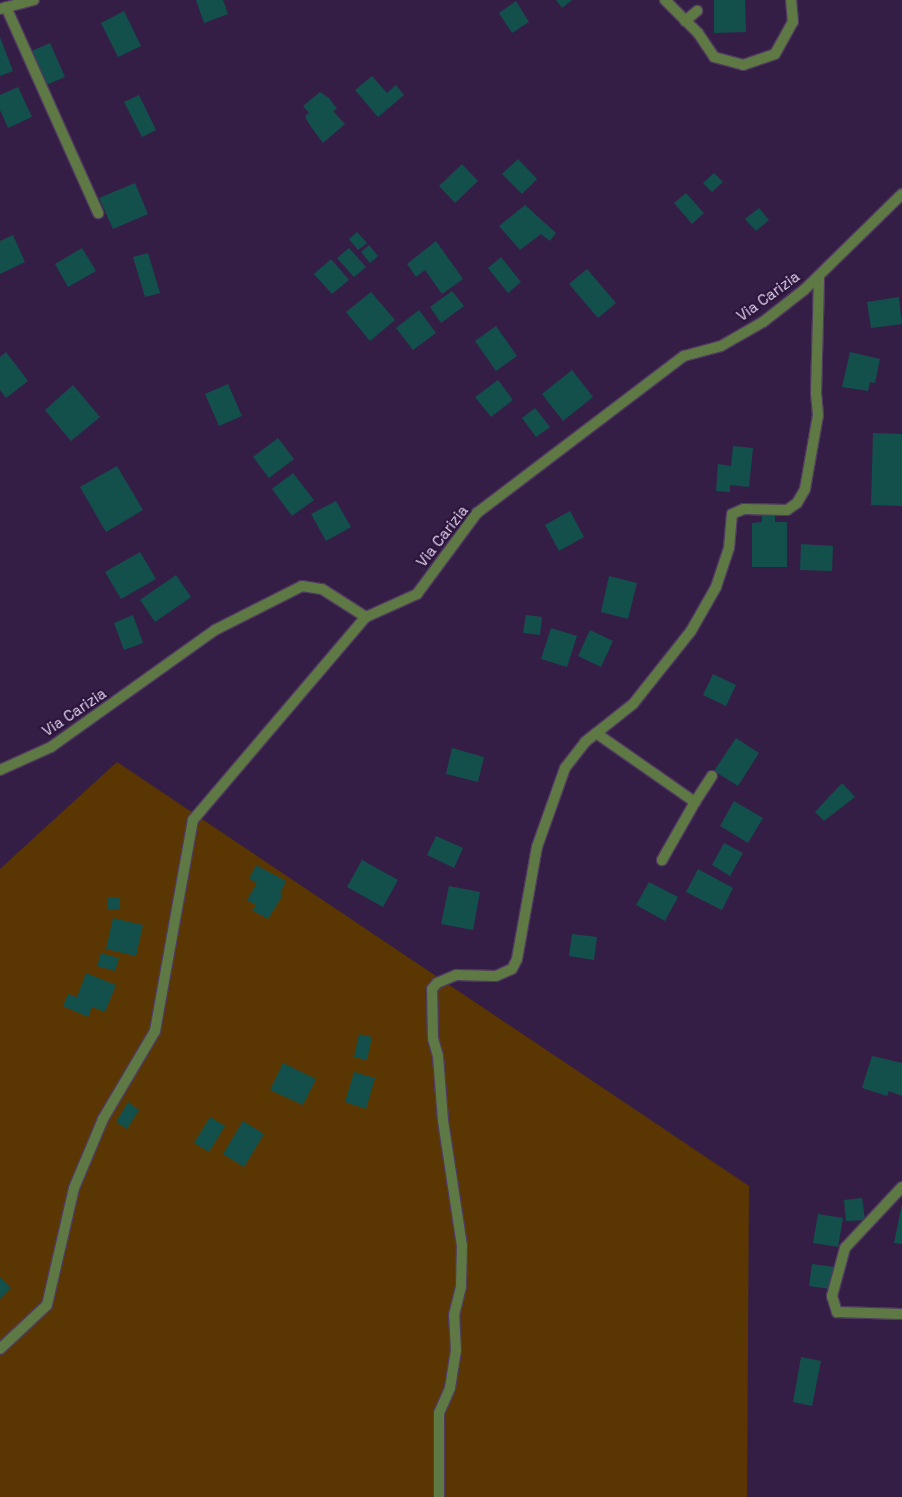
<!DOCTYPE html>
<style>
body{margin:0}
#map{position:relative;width:902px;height:1497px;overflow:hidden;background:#351e46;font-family:"Space Grotesk",sans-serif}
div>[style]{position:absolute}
.green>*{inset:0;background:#5a3702}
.building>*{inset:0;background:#13504c}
.roads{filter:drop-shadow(1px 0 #513b61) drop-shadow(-1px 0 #513b61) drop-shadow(0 1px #513b61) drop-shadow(0 -1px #513b61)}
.minor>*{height:10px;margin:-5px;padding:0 5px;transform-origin:5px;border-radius:5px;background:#5f7944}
.tertiary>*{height:10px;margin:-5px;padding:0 5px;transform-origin:5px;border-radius:5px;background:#5f7944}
span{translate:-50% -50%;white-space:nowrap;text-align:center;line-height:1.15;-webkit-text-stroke:4.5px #2b143b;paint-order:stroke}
.street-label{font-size:15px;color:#e3d5ef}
</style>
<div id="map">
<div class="green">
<div style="clip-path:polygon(117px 762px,749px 1186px,747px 1497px,0 1497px,0 869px)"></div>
</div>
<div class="building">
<div style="clip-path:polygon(196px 0,223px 0,228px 14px,204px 23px)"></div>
<div style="clip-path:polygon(556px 0,572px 0,562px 8px)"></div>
<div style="clip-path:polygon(714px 0,745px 0,746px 32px,714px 33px)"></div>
<div style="clip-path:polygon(516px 1px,529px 22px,512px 33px,499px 13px)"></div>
<div style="clip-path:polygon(124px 11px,141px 46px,118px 57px,101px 23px)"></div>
<div style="clip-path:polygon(0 37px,13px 71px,0 76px)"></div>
<div style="clip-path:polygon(50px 43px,65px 77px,44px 86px,29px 52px)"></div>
<div style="clip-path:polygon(372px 76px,387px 93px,396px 85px,404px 95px,378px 117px,355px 90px)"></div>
<div style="clip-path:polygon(18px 87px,32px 117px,8px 128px,0 110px,0 95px)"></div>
<div style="clip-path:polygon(320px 92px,329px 98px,337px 109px,333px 111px,345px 124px,323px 143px,309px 124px,305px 116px,309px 113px,303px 106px)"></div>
<div style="clip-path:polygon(139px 95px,156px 130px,142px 137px,124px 102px)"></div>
<div style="clip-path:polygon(518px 159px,537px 179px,522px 194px,502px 174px)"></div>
<div style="clip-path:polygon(462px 164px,478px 181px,455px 203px,439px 186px)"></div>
<div style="clip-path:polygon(714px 173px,723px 182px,712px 192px,703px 183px)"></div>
<div style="clip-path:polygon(135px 183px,148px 214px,113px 229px,99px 198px)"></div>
<div style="clip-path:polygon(686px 193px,704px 213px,692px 224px,674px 203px)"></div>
<div style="clip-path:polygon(525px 205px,556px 233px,550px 241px,541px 234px,520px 250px,499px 226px)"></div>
<div style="clip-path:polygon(759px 208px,769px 220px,756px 231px,745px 219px)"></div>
<div style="clip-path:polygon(357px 232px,367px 243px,358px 250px,349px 239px)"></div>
<div style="clip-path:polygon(13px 235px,25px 262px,0 274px,0 241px)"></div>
<div style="clip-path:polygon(436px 241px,463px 279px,442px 294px,425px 270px,416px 277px,407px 264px)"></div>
<div style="clip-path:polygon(369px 245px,378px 256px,370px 263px,361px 252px)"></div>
<div style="clip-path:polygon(82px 248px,96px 271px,68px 287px,55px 264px)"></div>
<div style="clip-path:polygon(349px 248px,366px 267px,354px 277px,337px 258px)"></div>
<div style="clip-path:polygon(148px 253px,160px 293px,145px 297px,133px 257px)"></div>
<div style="clip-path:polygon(501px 257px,521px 282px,508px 293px,488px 268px)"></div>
<div style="clip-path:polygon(331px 259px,349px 280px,332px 294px,314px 274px)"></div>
<div style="clip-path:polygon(587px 269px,616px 303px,598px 318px,569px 284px)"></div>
<div style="clip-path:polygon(452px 291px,464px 306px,441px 323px,430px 307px)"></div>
<div style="clip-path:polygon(371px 292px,395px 320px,370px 341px,346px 312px)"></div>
<div style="clip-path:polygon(899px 297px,902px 324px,871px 328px,867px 302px)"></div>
<div style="clip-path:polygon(419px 310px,436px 333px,413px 350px,396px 328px)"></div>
<div style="clip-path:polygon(496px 326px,517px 356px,496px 371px,475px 341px)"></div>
<div style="clip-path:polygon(6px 352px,28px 381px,6px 398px,0 390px,0 357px)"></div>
<div style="clip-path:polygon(850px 352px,880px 359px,875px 383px,870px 382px,868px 391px,842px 387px)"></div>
<div style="clip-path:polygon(572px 370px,593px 397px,563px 421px,542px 394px)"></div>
<div style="clip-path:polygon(498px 380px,513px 400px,491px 417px,475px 397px)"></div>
<div style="clip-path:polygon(228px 384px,242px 416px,219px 426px,205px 394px)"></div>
<div style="clip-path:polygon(73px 385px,100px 417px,71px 441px,45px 410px)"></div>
<div style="clip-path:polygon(535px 408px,550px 427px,536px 437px,522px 418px)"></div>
<div style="clip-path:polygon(873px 433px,902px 434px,902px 506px,871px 505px)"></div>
<div style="clip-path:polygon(278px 438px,294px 459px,269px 478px,253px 457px)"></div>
<div style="clip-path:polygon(733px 446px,753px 448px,749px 487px,730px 485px,730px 492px,716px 491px,718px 464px,731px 466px)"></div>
<div style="clip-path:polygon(117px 466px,143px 510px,106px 532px,80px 487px)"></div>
<div style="clip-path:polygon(293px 473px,314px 500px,292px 516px,272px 489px)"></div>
<div style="clip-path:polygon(336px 501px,351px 527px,326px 541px,311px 514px)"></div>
<div style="clip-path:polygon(570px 511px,584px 537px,559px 551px,545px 525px)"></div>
<div style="clip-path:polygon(762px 512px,775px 512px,775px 522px,787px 522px,787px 567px,752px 567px,752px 523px,762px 522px)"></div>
<div style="clip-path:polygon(801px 544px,833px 546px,832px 571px,800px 570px)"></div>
<div style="clip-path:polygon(140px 552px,156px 579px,121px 599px,105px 572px)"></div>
<div style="clip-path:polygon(176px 575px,191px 597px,155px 622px,140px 600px)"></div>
<div style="clip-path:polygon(609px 576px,637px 583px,628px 619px,601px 612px)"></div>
<div style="clip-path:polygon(133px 615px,143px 643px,124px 650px,114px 623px)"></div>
<div style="clip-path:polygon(526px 615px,542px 617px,540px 635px,523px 633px)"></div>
<div style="clip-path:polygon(551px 628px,577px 636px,567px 667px,541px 659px)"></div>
<div style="clip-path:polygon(590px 630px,613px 641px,601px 667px,578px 656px)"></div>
<div style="clip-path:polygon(713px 674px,736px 685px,726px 706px,703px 695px)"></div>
<div style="clip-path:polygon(736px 738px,759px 753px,738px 786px,714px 771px)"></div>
<div style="clip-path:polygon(452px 748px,484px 757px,478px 782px,446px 774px)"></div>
<div style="clip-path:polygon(842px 783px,855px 797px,824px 821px,815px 812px)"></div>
<div style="clip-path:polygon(734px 801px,763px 818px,748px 843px,720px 826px)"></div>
<div style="clip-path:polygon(436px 836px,463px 848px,454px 868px,427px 855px)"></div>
<div style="clip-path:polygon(724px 843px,743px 853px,730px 876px,712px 865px)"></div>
<div style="clip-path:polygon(362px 860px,398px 880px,383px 907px,347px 887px)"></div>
<div style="clip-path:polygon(256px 865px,286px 881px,280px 894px,283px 895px,268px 919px,252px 910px,256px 905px,247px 900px,257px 883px,249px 879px)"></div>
<div style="clip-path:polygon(698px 869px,733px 888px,722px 910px,686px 892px)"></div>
<div style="clip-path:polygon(649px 882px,678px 897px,665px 921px,636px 905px)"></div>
<div style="clip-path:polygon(449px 886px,480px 892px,473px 930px,441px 924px)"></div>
<div style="clip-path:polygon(108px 897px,120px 897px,120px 909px,107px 909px)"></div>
<div style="clip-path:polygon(113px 918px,143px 925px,136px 956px,106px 949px)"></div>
<div style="clip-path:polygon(572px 934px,597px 937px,594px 960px,569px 956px)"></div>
<div style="clip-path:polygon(101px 953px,119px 958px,115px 971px,97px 966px)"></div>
<div style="clip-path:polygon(86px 973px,116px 985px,105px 1012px,92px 1007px,88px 1017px,63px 1006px,68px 994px,77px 997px)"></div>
<div style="clip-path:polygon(359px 1034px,372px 1037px,367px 1060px,354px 1057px)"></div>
<div style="clip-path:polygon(872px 1056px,902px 1063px,902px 1096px,889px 1091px,887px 1096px,862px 1088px)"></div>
<div style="clip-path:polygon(283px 1063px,316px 1079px,303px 1105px,270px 1090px)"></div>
<div style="clip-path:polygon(354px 1072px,375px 1078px,366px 1109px,345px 1102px)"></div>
<div style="clip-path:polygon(128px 1102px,139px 1110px,127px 1129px,116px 1122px)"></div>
<div style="clip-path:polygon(210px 1117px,225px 1126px,209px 1152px,194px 1143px)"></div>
<div style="clip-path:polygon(243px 1121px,264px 1134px,244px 1167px,223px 1154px)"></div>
<div style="clip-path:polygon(862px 1198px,865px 1220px,846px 1221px,844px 1200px)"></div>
<div style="clip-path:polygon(902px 1204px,902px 1244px,894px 1243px)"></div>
<div style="clip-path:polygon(818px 1214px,843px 1218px,838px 1247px,813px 1243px)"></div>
<div style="clip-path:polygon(812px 1264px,834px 1267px,831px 1289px,809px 1286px)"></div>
<div style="clip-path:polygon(0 1277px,11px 1288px,0 1299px)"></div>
<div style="clip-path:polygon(801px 1357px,821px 1361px,812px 1406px,793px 1402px)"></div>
</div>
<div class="roads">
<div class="minor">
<div style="left:665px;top:0;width:47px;rotate:45deg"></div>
<div style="left:698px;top:33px;width:29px;rotate:56deg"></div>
<div style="left:714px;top:57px;width:30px;rotate:15deg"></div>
<div style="left:743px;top:65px;width:34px;rotate:-19deg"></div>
<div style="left:775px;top:54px;width:37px;rotate:-61deg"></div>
<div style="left:793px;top:22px;width:22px;rotate:-95deg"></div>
<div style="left:6px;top:7px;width:226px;rotate:65.9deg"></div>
<div style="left:685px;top:21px;width:16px;rotate:-40deg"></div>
<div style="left:596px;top:733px;width:121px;rotate:34.9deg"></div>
<div style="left:695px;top:802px;width:67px;rotate:119.6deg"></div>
<div style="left:0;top:770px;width:56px;rotate:-24.3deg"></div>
<div style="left:51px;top:747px;width:201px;rotate:-35.5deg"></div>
<div style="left:215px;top:630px;width:97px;rotate:-26.8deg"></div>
<div style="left:302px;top:586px;width:20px;rotate:9deg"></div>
<div style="left:322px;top:589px;width:52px;rotate:32.5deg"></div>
<div style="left:366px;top:617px;width:56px;rotate:-24.3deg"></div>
<div style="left:417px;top:594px;width:101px;rotate:-53.5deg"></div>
<div style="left:477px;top:513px;width:260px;rotate:-37.2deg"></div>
<div style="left:684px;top:356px;width:38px;rotate:-15deg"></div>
<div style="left:721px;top:346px;width:48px;rotate:-29.7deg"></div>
<div style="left:763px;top:322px;width:52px;rotate:-38deg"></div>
<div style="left:804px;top:290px;width:137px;rotate:-44.4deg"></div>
<div style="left:695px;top:802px;width:31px;rotate:-57deg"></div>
<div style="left:902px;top:1187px;width:83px;rotate:133.1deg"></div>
<div style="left:845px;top:1248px;width:50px;rotate:105.2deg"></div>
<div style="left:832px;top:1296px;width:17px;rotate:73deg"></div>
<div style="left:837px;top:1312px;width:65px;rotate:1.8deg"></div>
<div style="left:0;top:1349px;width:64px;rotate:-43.1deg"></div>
<div style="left:47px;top:1305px;width:120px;rotate:-77deg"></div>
<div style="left:74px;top:1188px;width:75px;rotate:-67.2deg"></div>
<div style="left:103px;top:1119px;width:102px;rotate:-59.4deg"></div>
<div style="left:155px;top:1031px;width:214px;rotate:-79.8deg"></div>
<div style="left:193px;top:820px;width:267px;rotate:-49.6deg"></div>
<div style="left:439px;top:1497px;width:84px;rotate:-90deg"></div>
<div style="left:439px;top:1413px;width:27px;rotate:-66deg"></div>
<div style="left:450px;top:1388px;width:37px;rotate:-81deg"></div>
<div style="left:456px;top:1351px;width:36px;rotate:-93deg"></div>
<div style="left:454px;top:1315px;width:30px;rotate:-76deg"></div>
<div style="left:461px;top:1286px;width:40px;rotate:-88.6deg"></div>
<div style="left:462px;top:1246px;width:127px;rotate:-98.6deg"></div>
<div style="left:443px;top:1120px;width:64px;rotate:-94.5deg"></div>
<div style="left:438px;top:1056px;width:18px;rotate:-106deg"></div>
<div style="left:433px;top:1039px;width:50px;rotate:-91.1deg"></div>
<div style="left:432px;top:989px;width:8px;rotate:-50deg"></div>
<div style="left:437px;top:983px;width:21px;rotate:-23deg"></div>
<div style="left:456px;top:975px;width:40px;rotate:1.4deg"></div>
<div style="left:496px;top:976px;width:17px;rotate:-24deg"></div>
<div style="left:512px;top:969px;width:11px;rotate:-63deg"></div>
<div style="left:517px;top:959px;width:114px;rotate:-79.9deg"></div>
<div style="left:537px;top:847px;width:84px;rotate:-70.5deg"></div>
<div style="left:565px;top:768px;width:33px;rotate:-52deg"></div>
<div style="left:585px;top:742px;width:61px;rotate:-38.4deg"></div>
<div style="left:633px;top:704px;width:93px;rotate:-51.5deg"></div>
<div style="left:691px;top:631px;width:51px;rotate:-60.4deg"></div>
<div style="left:716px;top:587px;width:41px;rotate:-71.6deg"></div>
<div style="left:729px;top:548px;width:34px;rotate:-85deg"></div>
<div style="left:732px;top:514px;width:13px;rotate:-23deg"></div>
<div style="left:744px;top:509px;width:43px;rotate:1.3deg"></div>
<div style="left:787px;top:510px;width:12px;rotate:-35deg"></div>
<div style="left:797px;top:503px;width:16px;rotate:-60deg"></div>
<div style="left:805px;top:489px;width:75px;rotate:-80deg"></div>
<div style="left:818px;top:415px;width:21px;rotate:-95deg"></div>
<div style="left:816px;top:394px;width:118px;rotate:-88.5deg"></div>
</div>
<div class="tertiary">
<div style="left:0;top:9px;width:35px;rotate:-15deg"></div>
</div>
</div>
<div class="street-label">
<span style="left:768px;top:296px;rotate:-36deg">Via Carizia</span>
<span style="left:442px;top:536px;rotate:-52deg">Via Carizia</span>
<span style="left:74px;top:712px;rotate:-34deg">Via Carizia</span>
</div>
</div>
